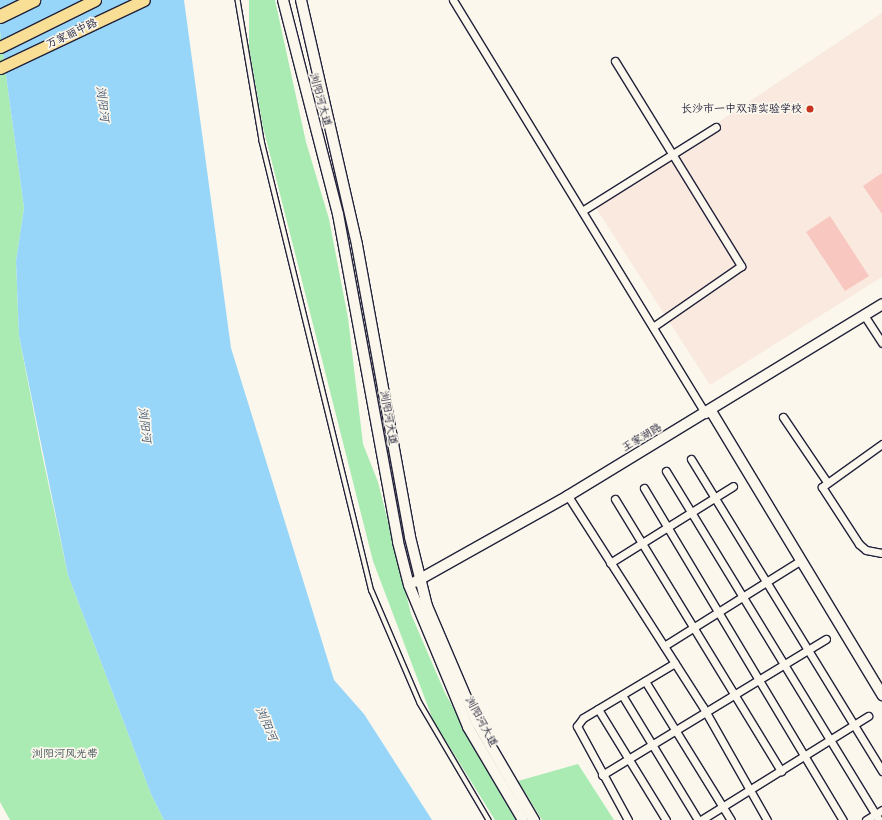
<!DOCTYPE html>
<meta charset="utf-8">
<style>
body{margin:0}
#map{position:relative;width:882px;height:820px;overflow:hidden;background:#fbf7ec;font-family:Kalam,"LXGW WenKai TC",sans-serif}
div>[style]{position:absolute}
.built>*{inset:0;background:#fae9df}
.green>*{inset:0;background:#aaebb4}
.water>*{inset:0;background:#97d6f8}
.building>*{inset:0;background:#f8c8c0}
.roads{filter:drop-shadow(1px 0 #22223b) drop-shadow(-1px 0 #22223b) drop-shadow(0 1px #22223b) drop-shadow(0 -1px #22223b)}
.lane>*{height:3.5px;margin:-1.75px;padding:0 1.75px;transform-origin:1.75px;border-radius:1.75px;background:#fbf7ec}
.street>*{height:7px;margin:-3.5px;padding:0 3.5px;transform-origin:3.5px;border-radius:3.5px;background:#fbf7ec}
.secondary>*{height:10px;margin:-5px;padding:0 5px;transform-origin:5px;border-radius:5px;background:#fbf7ec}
.primary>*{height:11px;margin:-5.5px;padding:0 5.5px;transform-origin:5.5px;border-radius:5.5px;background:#f9df96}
.highway>*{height:13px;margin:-6.5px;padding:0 6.5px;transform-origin:6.5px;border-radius:6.5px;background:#f9df96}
.dots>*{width:11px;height:11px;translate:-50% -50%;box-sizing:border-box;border:2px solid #fbf7ec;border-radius:50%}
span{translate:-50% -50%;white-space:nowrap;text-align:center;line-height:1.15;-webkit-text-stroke:3.5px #fbf7ec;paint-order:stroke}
.street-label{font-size:11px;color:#22223b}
.poi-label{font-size:11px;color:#22223b}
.right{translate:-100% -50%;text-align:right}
.park-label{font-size:11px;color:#445459}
.water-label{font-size:12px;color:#455874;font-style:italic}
</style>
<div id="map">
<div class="built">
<div style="clip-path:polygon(882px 13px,882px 277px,710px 385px,594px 205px)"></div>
</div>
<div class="green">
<div style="clip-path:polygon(249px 0,275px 0,306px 142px,329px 219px,348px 318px,363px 444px,378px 482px,411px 614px,445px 693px,516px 820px,495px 820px,433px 720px,373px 561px,263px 127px,249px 47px)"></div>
<div style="clip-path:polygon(0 31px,24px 208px,16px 261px,19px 336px,42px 454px,68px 575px,151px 794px,164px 820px,10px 820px,0 802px)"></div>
<div style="clip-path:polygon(578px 764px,614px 820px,542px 820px,518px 781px)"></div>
</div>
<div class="water">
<div style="clip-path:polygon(0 0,184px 0,231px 348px,334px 680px,364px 714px,432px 820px,164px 820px,151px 794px,68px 575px,19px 336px,16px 261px,24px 208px,0 31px)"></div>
</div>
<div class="building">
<div style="clip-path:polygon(882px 173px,882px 214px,863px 186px)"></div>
<div style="clip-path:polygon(830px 216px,869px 276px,845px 291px,806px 232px)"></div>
</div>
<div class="roads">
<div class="lane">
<div style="left:238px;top:0;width:143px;rotate:80.3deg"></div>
<div style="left:262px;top:141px;width:463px;rotate:76.3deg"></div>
<div style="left:372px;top:591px;width:122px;rotate:66.8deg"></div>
<div style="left:420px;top:703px;width:136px;rotate:59.5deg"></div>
</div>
<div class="street">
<div style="left:453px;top:0;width:485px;rotate:58.6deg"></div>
<div style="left:615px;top:61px;width:241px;rotate:58.4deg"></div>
<div style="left:741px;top:266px;width:107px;rotate:145.3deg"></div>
<div style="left:582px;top:211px;width:158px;rotate:-32.1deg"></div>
<div style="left:864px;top:315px;width:33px;rotate:57deg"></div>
<div style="left:783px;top:417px;width:78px;rotate:55.9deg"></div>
<div style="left:882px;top:444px;width:74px;rotate:144.4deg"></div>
<div style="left:822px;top:487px;width:68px;rotate:57deg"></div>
<div style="left:859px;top:544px;width:9px;rotate:41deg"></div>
<div style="left:866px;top:550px;width:16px;rotate:11deg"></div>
<div style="left:691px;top:459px;width:366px;rotate:58.5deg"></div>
<div style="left:666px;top:471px;width:409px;rotate:58.6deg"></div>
<div style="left:644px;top:488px;width:387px;rotate:59.1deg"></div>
<div style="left:568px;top:496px;width:250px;rotate:57.4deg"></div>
<div style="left:703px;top:707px;width:130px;rotate:60.5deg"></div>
<div style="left:615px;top:499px;width:319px;rotate:58.6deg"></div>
<div style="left:610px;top:563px;width:145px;rotate:-32deg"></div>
<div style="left:664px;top:646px;width:162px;rotate:-32.1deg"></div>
<div style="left:645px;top:681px;width:163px;rotate:58.3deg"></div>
<div style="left:622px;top:695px;width:146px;rotate:58.7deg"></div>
<div style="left:598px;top:709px;width:130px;rotate:58.5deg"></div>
<div style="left:602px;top:775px;width:262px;rotate:-31.3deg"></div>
<div style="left:628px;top:820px;width:107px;rotate:-118.5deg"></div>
<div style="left:577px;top:726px;width:10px;rotate:-53deg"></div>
<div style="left:583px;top:718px;width:107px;rotate:-30.9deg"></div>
<div style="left:701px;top:820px;width:197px;rotate:-31.9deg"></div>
<div style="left:866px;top:820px;width:19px;rotate:-32deg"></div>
</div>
<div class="secondary">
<div style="left:283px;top:0;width:221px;rotate:75.6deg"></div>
<div style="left:338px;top:214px;width:333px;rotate:79.6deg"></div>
<div style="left:398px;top:542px;width:44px;rotate:75.7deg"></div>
<div style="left:409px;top:585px;width:154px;rotate:67.4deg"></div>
<div style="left:468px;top:727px;width:108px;rotate:59.4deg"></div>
<div style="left:301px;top:0;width:251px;rotate:77.1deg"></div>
<div style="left:357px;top:245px;width:297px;rotate:79.7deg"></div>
<div style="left:410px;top:537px;width:71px;rotate:76.2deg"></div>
<div style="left:427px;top:606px;width:127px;rotate:66.9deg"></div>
<div style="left:477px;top:723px;width:113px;rotate:59.6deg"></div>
<div style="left:711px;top:411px;width:332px;rotate:58.9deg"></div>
<div style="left:415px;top:582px;width:176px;rotate:-29.3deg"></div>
<div style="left:568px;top:496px;width:368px;rotate:-31.4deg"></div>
</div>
<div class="primary">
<div style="left:0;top:47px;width:106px;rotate:-26.3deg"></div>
<div style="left:0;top:68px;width:159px;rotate:-25.3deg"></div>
</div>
<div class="highway">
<div style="left:0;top:16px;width:37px;rotate:-26deg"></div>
</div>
</div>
<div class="dots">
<div style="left:810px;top:109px;background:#c8321e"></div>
</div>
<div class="street-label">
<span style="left:72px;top:34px;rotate:-25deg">万家丽中路</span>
<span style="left:320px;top:100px;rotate:75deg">浏阳河大道</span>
<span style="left:388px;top:418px;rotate:80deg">浏阳河大道</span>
<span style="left:642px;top:438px;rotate:-31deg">王家湖路</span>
<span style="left:481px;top:722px;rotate:62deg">浏阳河大道</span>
</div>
<div class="poi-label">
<span class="right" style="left:802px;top:109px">长沙市一中双语实验学校</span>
</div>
<div class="park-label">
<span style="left:65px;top:754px">浏阳河风光带</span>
</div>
<div class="water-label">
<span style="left:102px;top:104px;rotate:83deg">浏阳河</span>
<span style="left:144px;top:425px;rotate:83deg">浏阳河</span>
<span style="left:266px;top:724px;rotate:66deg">浏阳河</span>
</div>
</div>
